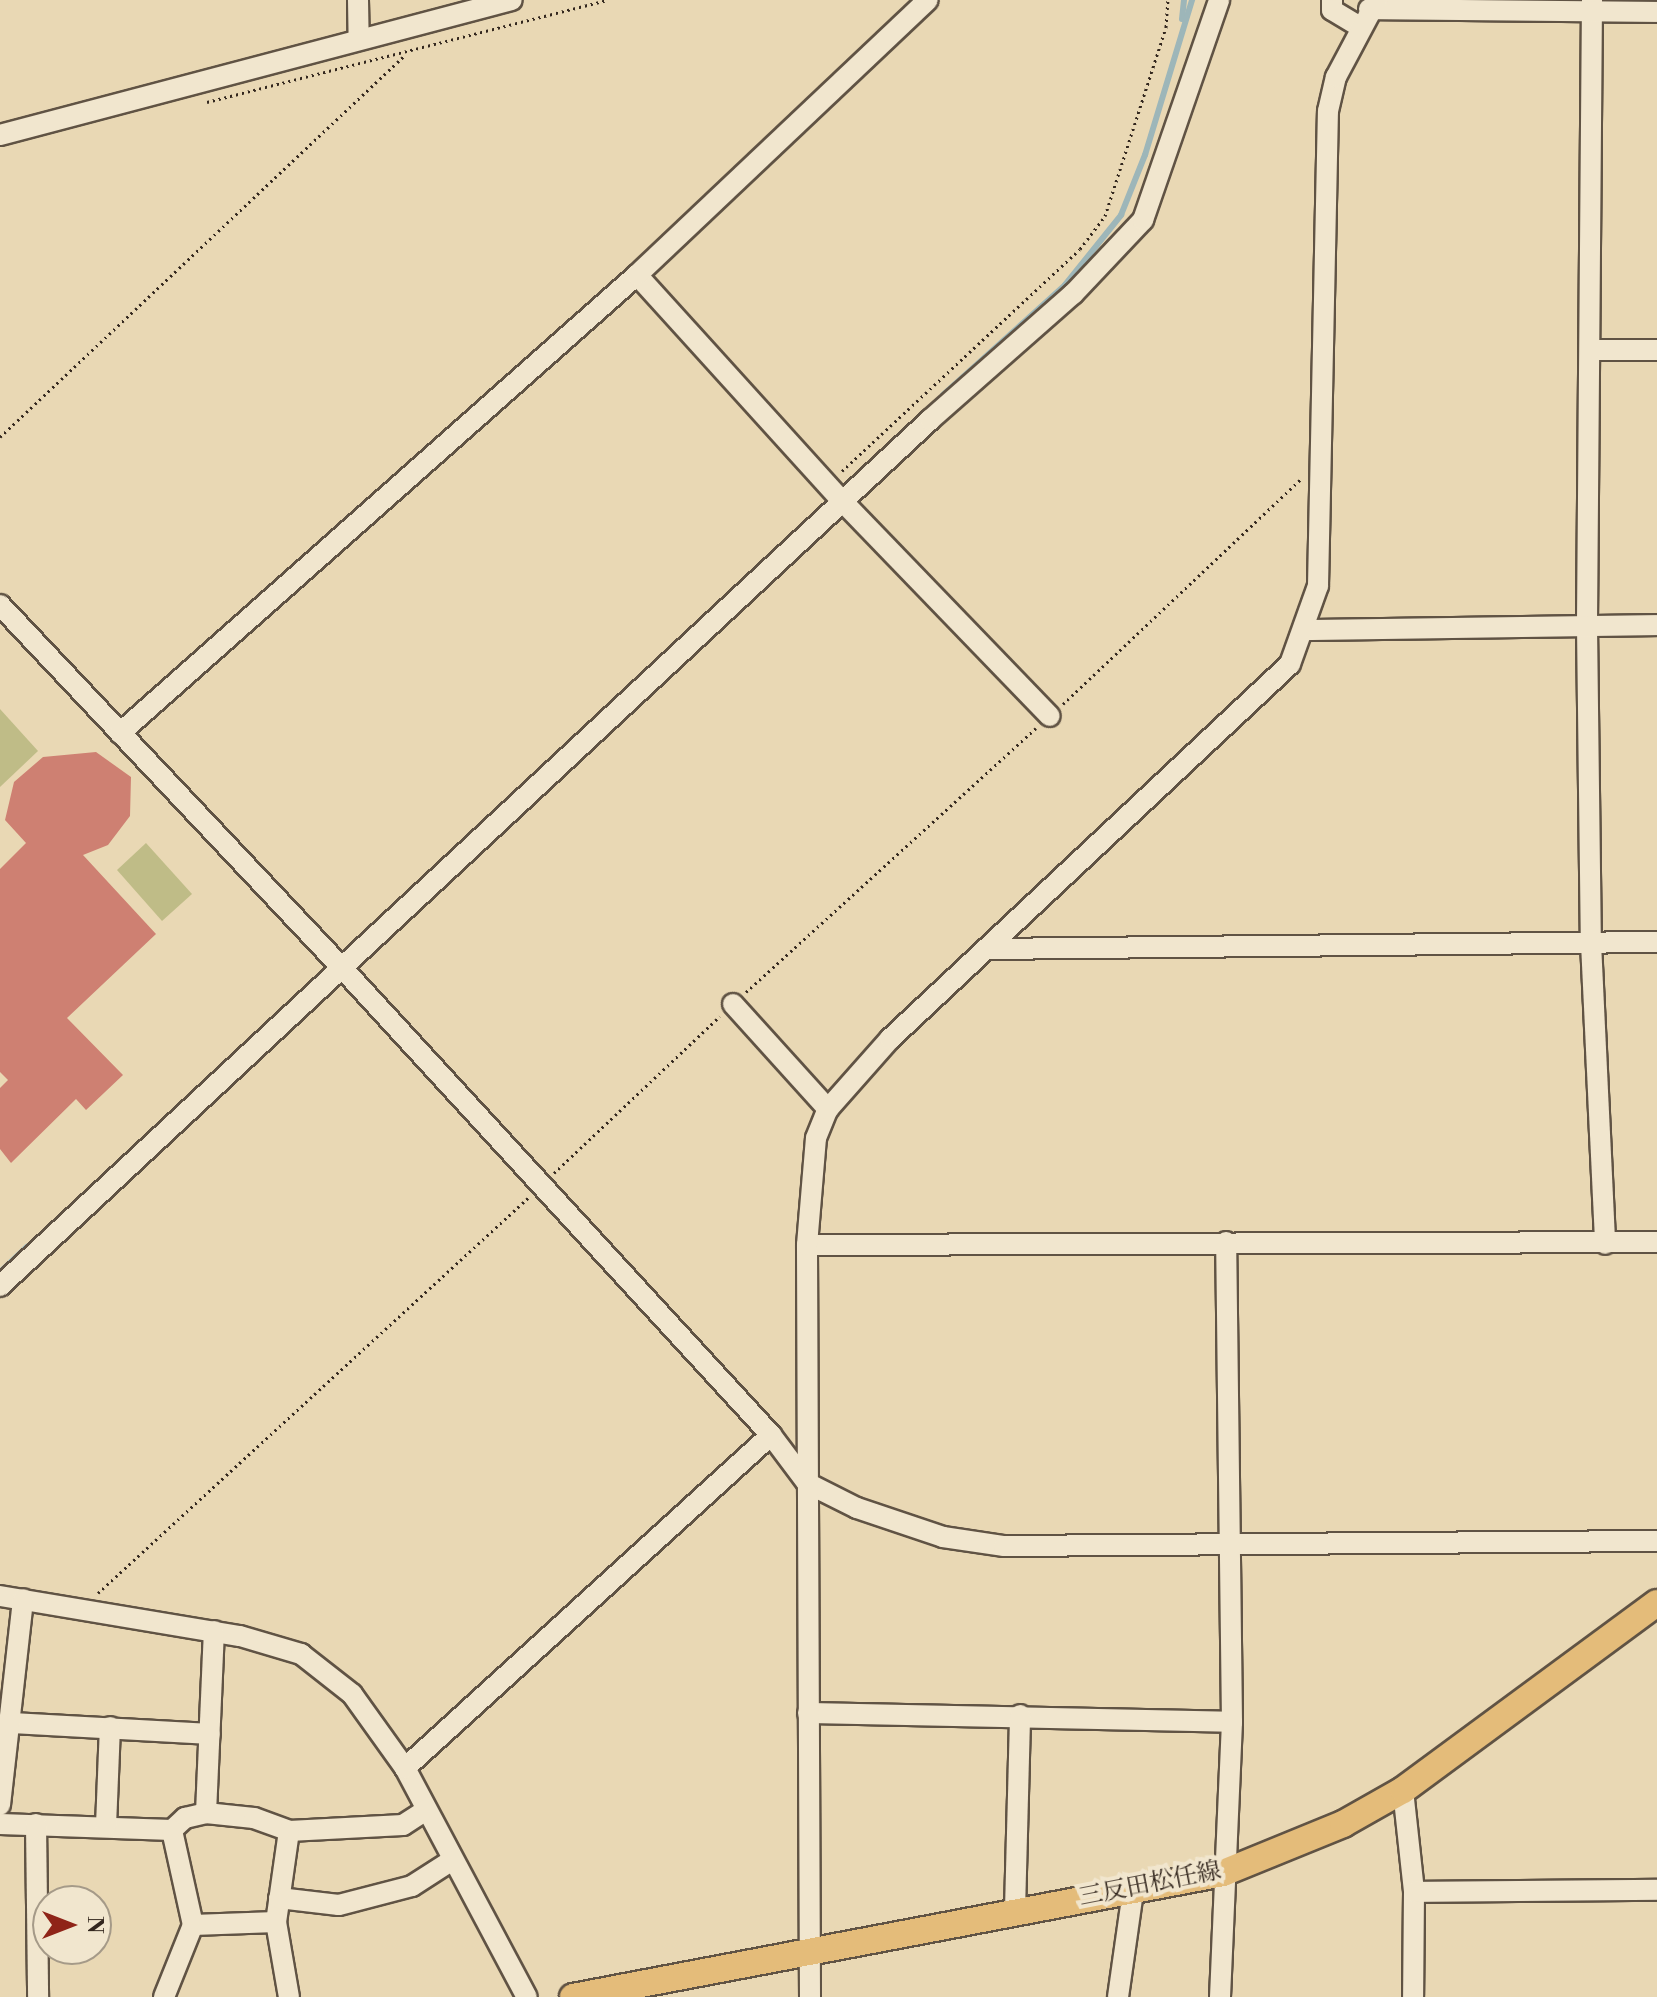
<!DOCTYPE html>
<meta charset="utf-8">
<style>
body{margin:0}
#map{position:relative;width:1657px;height:1997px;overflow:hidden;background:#e9d8b4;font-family:"Libre Bodoni","Noto Serif JP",serif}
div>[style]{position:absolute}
.green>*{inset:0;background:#bfbc87}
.stream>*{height:6px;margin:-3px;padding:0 3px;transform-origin:3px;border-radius:3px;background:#9db6b9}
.building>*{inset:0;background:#ce8072}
.path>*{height:3px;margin-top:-1.5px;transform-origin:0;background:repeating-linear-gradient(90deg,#33271e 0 2px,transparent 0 6px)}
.roads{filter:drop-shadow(2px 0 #605344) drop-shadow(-2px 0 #605344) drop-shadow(0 2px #605344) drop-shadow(0 -2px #605344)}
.minor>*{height:20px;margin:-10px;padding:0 10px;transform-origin:10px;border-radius:10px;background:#f1e6ce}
.major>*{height:26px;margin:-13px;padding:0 13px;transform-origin:13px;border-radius:13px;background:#e4bc7a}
span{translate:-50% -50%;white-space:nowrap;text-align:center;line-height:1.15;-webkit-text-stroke:8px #f1e6ce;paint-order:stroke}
.street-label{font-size:24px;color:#33271e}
.north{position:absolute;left:32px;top:1885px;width:80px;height:80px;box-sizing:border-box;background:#f1e6ce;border:2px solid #a59a88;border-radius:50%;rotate:90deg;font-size:22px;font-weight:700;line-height:32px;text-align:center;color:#33271e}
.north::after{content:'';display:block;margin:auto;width:28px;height:36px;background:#8f2418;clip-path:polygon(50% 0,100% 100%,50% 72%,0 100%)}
</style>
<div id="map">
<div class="green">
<div style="clip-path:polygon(0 709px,38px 751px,0 787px)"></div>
<div style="clip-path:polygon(146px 843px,192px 894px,162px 921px,117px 870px)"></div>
</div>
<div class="stream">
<div style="left:1182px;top:19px;width:19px;rotate:-84deg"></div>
<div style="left:943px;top:395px;width:164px;rotate:-42deg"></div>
<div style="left:1065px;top:285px;width:90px;rotate:-51.3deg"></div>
<div style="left:1121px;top:215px;width:65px;rotate:-68.2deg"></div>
<div style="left:1145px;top:155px;width:162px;rotate:-73.1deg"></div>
<div style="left:0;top:1272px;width:37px;rotate:-43deg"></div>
</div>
<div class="building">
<div style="clip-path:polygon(96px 752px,131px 777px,130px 816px,108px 845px,83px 855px,156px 934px,67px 1018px,123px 1075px,86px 1110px,76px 1099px,11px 1163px,0 1149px,0 1088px,8px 1080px,0 1072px,0 869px,26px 843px,5px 820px,14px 782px,43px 757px)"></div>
</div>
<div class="path">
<div style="left:207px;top:102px;width:413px;rotate:-14.3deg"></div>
<div style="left:0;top:437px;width:557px;rotate:-43.33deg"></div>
<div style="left:842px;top:471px;width:325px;rotate:-43deg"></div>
<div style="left:1080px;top:249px;width:41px;rotate:-52.9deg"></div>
<div style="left:1105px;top:216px;width:199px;rotate:-72.1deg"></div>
<div style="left:1166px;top:27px;width:27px;rotate:-86deg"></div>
<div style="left:1063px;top:704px;width:328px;rotate:-43.4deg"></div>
<div style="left:746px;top:992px;width:392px;rotate:-42.3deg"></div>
<div style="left:554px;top:1173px;width:228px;rotate:-43.4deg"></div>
<div style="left:98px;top:1593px;width:584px;rotate:-42.57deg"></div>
</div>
<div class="roads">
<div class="minor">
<div style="left:358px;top:0;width:39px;rotate:89deg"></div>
<div style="left:1332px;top:0;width:10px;rotate:90deg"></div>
<div style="left:1332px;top:10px;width:33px;rotate:31deg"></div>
<div style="left:1592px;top:0;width:626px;rotate:90.46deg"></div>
<div style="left:1587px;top:626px;width:317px;rotate:89.3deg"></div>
<div style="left:1591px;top:943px;width:301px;rotate:87.3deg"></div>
<div style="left:1369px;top:9px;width:288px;rotate:0.6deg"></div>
<div style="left:0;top:135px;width:529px;rotate:-14.77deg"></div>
<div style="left:637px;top:275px;width:308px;rotate:47.8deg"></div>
<div style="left:844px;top:503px;width:296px;rotate:46deg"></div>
<div style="left:1590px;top:350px;width:67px"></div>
<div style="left:0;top:605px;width:502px;rotate:46.7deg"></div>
<div style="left:344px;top:970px;width:631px;rotate:47.44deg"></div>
<div style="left:771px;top:1435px;width:60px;rotate:53.1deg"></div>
<div style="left:807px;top:1483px;width:56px;rotate:26.6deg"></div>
<div style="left:857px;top:1508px;width:91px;rotate:18.6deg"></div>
<div style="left:943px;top:1537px;width:62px;rotate:8.4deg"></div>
<div style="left:1004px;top:1546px;width:653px;rotate:-0.44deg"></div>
<div style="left:1305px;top:630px;width:352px;rotate:-0.8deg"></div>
<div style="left:120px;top:733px;width:691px;rotate:-41.54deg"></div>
<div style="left:637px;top:275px;width:400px;rotate:-43.4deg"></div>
<div style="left:986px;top:949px;width:671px;rotate:-0.6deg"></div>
<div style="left:733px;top:1004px;width:142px;rotate:47.9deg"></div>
<div style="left:807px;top:1245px;width:850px;rotate:-0.2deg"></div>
<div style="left:0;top:1286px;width:1271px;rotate:-42.96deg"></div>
<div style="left:930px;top:420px;width:191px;rotate:-41.4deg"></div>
<div style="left:1073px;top:294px;width:102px;rotate:-46.6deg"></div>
<div style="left:1143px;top:220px;width:233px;rotate:-70.9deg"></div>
<div style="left:0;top:1596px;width:243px;rotate:9.5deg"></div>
<div style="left:240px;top:1636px;width:64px;rotate:16.4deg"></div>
<div style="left:301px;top:1654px;width:65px;rotate:38.1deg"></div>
<div style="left:352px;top:1694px;width:91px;rotate:54.4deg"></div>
<div style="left:405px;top:1768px;width:259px;rotate:62deg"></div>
<div style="left:808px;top:1713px;width:424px;rotate:1.2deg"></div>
<div style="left:13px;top:1723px;width:197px;rotate:3.2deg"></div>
<div style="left:405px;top:1768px;width:495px;rotate:-42.3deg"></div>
<div style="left:1403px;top:1790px;width:103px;rotate:83.8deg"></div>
<div style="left:1414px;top:1892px;width:105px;rotate:90.5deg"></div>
<div style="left:0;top:1805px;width:207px;rotate:-83.6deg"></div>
<div style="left:206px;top:1813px;width:182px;rotate:-87.5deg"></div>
<div style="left:0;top:1824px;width:172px;rotate:2deg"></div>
<div style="left:172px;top:1830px;width:18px;rotate:-43deg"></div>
<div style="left:185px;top:1818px;width:22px;rotate:-13deg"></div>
<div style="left:206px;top:1813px;width:48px;rotate:5.9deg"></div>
<div style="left:254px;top:1818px;width:37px;rotate:20deg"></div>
<div style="left:289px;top:1831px;width:114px;rotate:-3deg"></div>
<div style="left:403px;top:1825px;width:27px;rotate:-33deg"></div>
<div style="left:36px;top:1824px;width:173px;rotate:89.3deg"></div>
<div style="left:106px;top:1826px;width:99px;rotate:-87.7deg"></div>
<div style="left:289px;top:1831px;width:92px;rotate:98.1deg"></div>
<div style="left:276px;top:1922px;width:76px;rotate:80.2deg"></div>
<div style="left:1414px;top:1892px;width:243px;rotate:-0.5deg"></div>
<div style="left:279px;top:1898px;width:60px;rotate:6.7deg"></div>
<div style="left:339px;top:1905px;width:75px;rotate:-14.6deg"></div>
<div style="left:412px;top:1886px;width:46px;rotate:-32.7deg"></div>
<div style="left:1015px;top:1910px;width:195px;rotate:-88.5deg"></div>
<div style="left:193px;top:1925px;width:83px;rotate:-2.1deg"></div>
<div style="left:164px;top:1997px;width:78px;rotate:-68.1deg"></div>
<div style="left:193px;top:1925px;width:97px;rotate:-102.5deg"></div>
<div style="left:810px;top:1997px;width:752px;rotate:-90.23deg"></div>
<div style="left:807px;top:1245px;width:107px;rotate:-85.2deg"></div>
<div style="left:816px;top:1138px;width:31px;rotate:-68deg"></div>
<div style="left:828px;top:1109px;width:94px;rotate:-48.5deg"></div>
<div style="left:890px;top:1039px;width:548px;rotate:-43.15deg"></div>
<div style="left:1290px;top:664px;width:83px;rotate:-70.3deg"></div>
<div style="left:1318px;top:586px;width:475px;rotate:-88.8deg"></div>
<div style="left:1328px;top:111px;width:35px;rotate:-77deg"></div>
<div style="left:1336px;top:77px;width:87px;rotate:-62deg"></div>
<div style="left:1118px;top:1997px;width:107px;rotate:-81.9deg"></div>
<div style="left:1220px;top:1997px;width:275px;rotate:-87.5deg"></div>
<div style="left:1232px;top:1722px;width:480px;rotate:-90.7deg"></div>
</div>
<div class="major">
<div style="left:573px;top:1997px;width:662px;rotate:-10.8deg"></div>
<div style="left:1223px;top:1873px;width:130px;rotate:-22.2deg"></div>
<div style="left:1343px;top:1824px;width:69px;rotate:-29.5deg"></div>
<div style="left:1403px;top:1790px;width:315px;rotate:-36.4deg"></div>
</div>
</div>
<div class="street-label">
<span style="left:1150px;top:1885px;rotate:-11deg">三反田松任線</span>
</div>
<div class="north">N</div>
</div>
